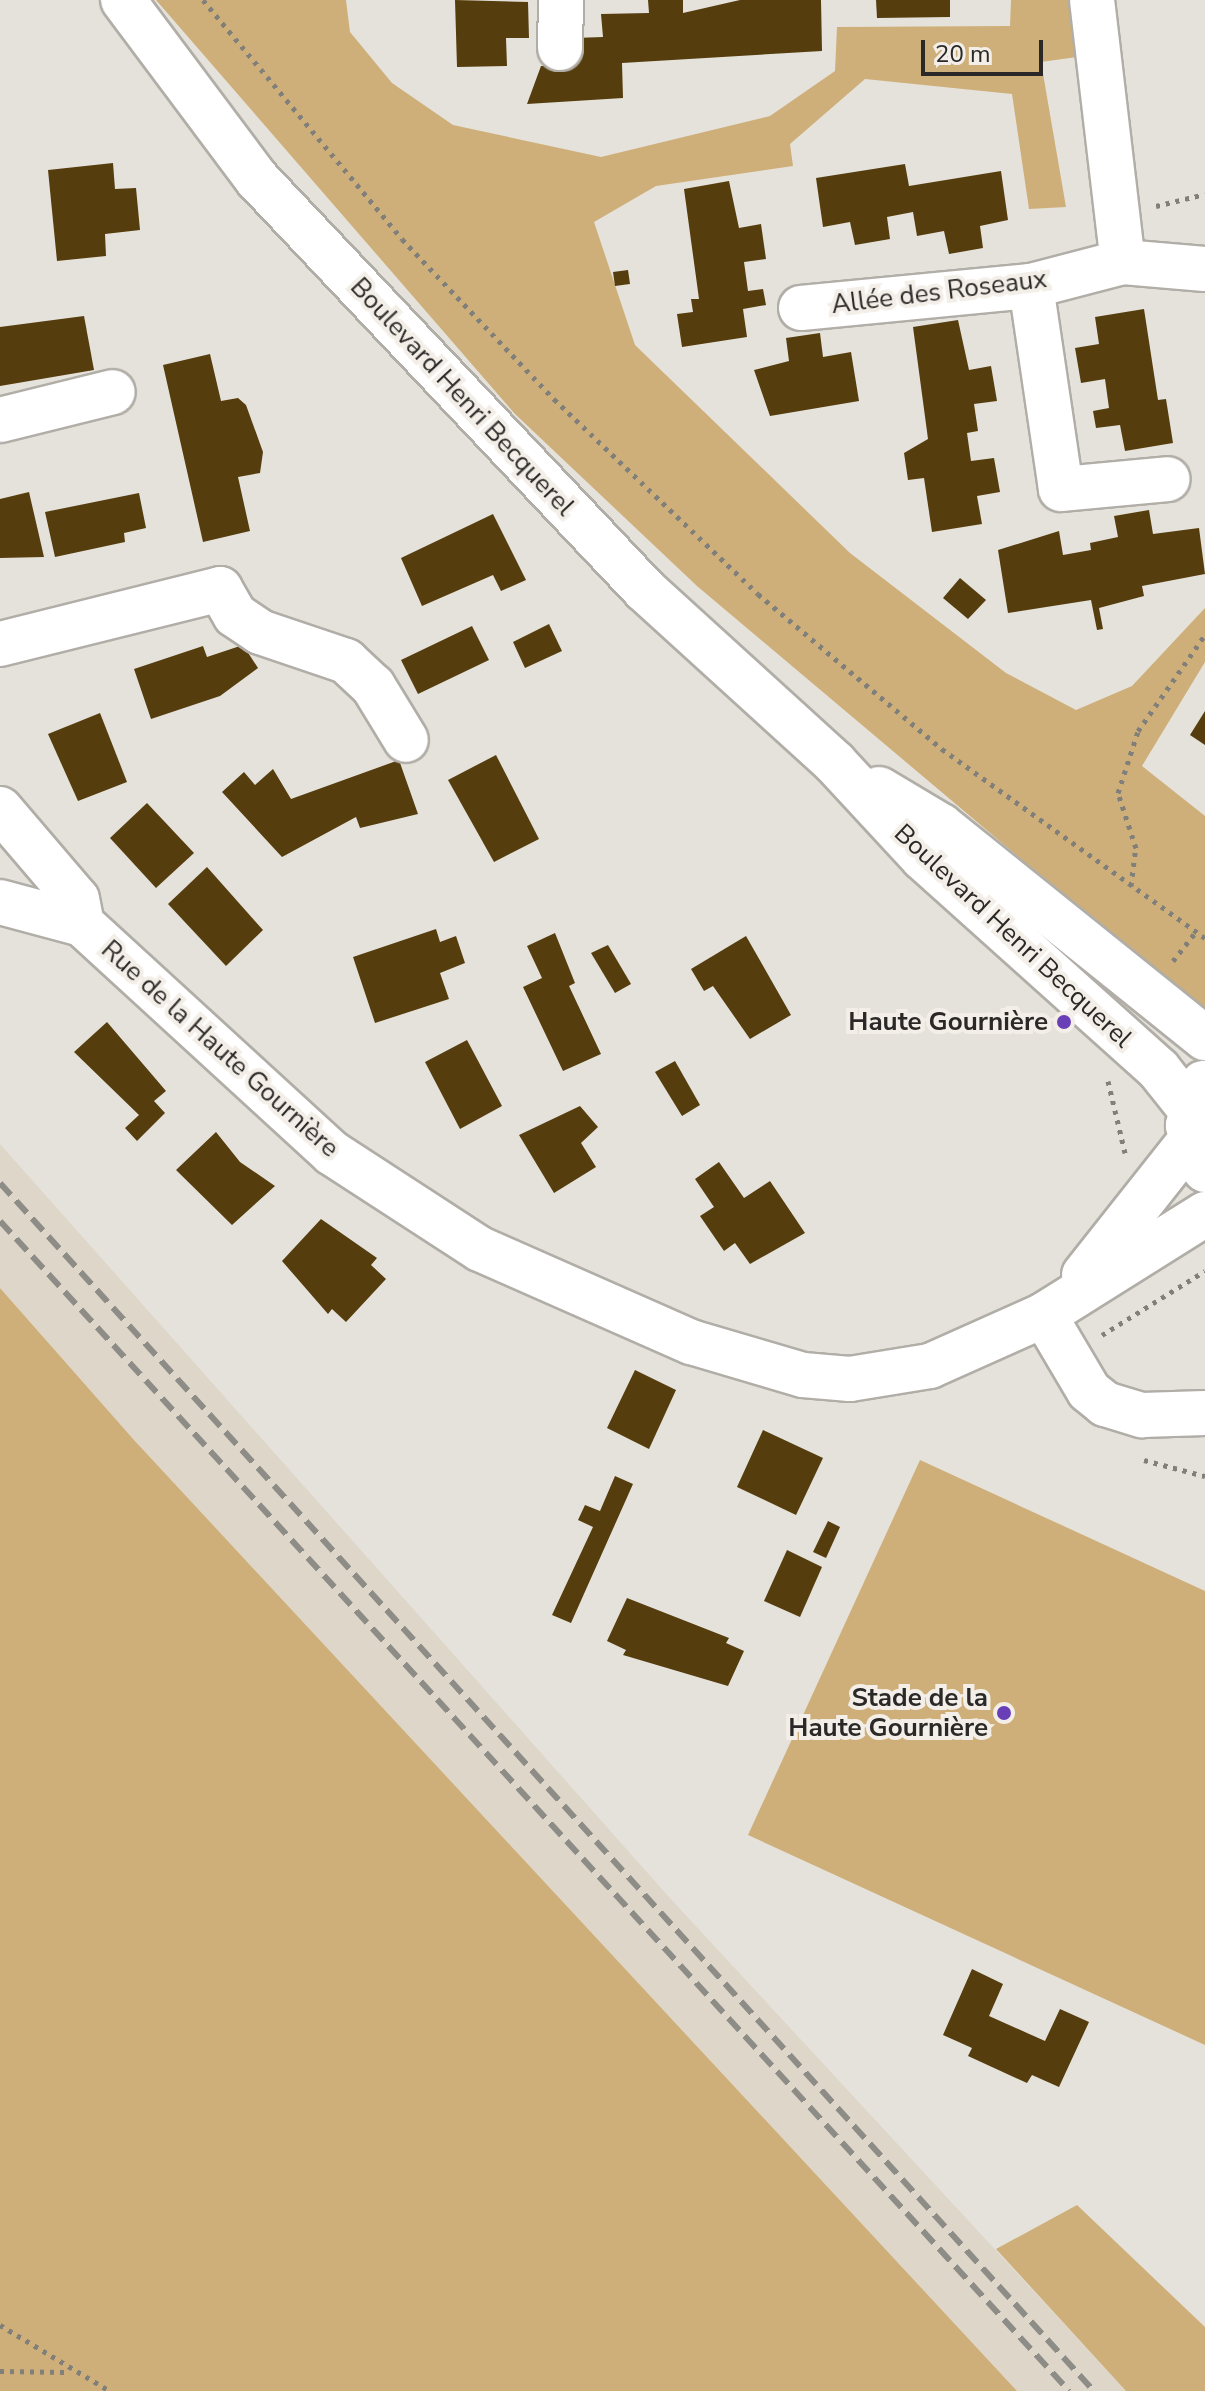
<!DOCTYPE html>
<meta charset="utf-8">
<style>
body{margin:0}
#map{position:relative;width:1205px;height:2391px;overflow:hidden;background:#e5e2db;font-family:"Nunito Sans",sans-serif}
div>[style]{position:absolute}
.built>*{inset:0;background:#ded6c9}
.green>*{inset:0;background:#cfaf79}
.building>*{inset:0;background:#553d0d}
.path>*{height:5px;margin-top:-2.5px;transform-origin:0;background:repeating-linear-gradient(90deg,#817f7a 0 4px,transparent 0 10px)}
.roads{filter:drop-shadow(2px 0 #b1ada7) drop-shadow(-2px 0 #b1ada7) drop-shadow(0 2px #b1ada7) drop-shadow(0 -2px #b1ada7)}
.minor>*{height:44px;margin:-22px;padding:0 22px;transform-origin:22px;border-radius:22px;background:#fff}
.major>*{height:44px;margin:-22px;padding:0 22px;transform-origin:22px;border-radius:22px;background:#fff}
.rail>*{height:6px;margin-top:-3px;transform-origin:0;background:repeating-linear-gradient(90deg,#8e8c87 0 16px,transparent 0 24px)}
.dots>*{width:22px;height:22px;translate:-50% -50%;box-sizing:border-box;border:4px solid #f3efe8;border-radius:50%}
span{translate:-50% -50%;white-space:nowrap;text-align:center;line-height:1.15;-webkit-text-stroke:8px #f3efe8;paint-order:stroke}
.street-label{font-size:26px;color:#2b2927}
.poi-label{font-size:26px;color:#2b2927;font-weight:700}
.right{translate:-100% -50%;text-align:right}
.scale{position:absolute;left:921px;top:40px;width:122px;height:36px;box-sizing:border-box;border:4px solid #2b2927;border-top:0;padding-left:10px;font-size:24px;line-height:28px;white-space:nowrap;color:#2b2927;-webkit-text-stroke:6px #f3efe8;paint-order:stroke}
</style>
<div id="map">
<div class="built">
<div style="clip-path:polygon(0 1144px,669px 1897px,1126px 2391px,1017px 2391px,134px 1440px,0 1288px)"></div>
</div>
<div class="green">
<div style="clip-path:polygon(156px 0,346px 0,350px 32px,392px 83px,453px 125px,601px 157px,770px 116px,835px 71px,837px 27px,1010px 26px,1011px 0,1075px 0,1084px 56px,1041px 62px,1066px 207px,1029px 209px,1012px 94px,865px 79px,790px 144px,793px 166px,656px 186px,594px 222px,635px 345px,850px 553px,1006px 673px,1076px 710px,1132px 686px,1205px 608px,1205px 662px,1142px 766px,1205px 816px,1205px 1014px,697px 586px,515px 414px)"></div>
<div style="clip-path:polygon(0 1288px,134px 1440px,1017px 2391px,0 2391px)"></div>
<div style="clip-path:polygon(920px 1460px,1205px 1591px,1205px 2045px,748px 1835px)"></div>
<div style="clip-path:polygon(1077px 2205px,1205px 2327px,1205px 2391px,1126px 2391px,996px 2249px)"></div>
</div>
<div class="building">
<div style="clip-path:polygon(455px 0,528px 2px,529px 38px,506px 38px,507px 66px,457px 67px)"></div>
<div style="clip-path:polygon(648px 0,683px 0,683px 13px,740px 0,821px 0,822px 51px,622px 63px,623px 98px,527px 104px,541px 66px,575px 65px,574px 38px,603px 37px,601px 14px,649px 13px)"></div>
<div style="clip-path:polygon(876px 0,950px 0,950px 17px,877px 18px)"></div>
<div style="clip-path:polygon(113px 163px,115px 189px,136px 188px,140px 230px,105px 234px,106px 256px,57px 261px,48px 170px)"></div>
<div style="clip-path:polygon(905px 164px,909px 186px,1001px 171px,1008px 220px,980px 226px,983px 248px,949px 254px,944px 231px,917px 236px,913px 212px,887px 217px,890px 239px,855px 245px,850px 222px,823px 227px,816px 178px)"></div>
<div style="clip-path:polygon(729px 181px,739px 228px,761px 224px,766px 259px,744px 262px,748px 291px,763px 289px,766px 305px,743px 309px,747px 337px,682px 347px,677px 314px,693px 312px,691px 299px,699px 299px,684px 189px)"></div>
<div style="clip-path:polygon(628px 270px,630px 284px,615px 286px,613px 272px)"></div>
<div style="clip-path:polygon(1144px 309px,1158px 400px,1166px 399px,1173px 443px,1125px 451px,1120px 425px,1096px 428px,1093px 411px,1109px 408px,1105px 379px,1081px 383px,1075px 348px,1099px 344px,1095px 317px)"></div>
<div style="clip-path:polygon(84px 316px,94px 370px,0 386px,0 327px)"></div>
<div style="clip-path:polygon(958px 320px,969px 370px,991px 366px,997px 401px,974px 404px,978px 431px,967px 433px,971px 461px,994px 458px,1000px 492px,977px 496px,982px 524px,932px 532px,924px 478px,908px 480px,904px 453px,928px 439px,913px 327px)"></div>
<div style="clip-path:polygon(820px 333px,823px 357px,851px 352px,859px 401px,770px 416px,754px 370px,789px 361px,786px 338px)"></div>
<div style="clip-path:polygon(210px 354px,221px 401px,238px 398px,246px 405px,263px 452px,260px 473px,238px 477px,250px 531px,203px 542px,163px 365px)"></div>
<div style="clip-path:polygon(29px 492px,44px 557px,0 558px,0 499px)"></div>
<div style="clip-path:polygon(139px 493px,146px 528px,124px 533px,125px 542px,55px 557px,45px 512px)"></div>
<div style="clip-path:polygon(1149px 510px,1153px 534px,1199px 528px,1205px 574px,1142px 586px,1144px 596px,1099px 608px,1103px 629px,1097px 630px,1091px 600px,1008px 613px,998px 550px,1059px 531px,1063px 555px,1091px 550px,1090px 543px,1118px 537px,1114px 516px)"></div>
<div style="clip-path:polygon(493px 514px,526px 580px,501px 591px,493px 575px,422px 606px,401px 558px)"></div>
<div style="clip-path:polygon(960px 578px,986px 600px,968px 619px,943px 598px)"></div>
<div style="clip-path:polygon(549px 624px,562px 651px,525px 668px,513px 642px)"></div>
<div style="clip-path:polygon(472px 626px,489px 660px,418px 694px,401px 660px)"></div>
<div style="clip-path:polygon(243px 645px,258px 668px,220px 696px,151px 719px,134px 669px,203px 646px,207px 657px)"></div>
<div style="clip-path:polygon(1205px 711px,1205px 745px,1190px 735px)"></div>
<div style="clip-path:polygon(100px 713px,127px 782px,78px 801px,48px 734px)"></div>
<div style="clip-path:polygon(496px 755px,539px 839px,494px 862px,448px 780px)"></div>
<div style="clip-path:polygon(399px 760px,418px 814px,360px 828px,356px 817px,282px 857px,222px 792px,244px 772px,255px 785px,273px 769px,291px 799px)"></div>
<div style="clip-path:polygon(147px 803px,194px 853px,156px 888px,110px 838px)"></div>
<div style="clip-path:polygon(207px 867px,263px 930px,226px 966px,168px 904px)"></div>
<div style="clip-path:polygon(436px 929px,440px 942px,456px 936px,465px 963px,440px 973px,449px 999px,375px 1023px,353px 957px)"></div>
<div style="clip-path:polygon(555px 933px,575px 983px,569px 986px,601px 1054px,563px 1071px,523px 987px,542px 978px,527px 946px)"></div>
<div style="clip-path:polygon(746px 936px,791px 1015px,750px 1039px,713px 986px,704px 991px,691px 969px)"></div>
<div style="clip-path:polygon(608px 945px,631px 984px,615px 993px,591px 953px)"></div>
<div style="clip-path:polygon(107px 1022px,166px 1091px,154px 1101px,165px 1113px,137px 1141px,125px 1128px,139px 1115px,74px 1052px)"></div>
<div style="clip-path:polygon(467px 1040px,502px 1106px,460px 1129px,425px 1062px)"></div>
<div style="clip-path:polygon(675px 1061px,700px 1105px,682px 1116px,655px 1072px)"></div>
<div style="clip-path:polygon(580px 1106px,598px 1127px,581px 1143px,596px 1167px,554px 1193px,519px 1135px)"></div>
<div style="clip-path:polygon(216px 1132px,240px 1162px,275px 1186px,232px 1225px,176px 1170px)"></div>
<div style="clip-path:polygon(719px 1162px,744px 1198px,770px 1181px,805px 1233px,750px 1264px,735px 1243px,724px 1251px,700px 1216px,714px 1207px,695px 1179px)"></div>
<div style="clip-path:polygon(321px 1219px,377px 1258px,371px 1265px,386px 1279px,346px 1322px,332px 1309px,328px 1314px,282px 1261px)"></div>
<div style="clip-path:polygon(635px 1370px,676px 1390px,649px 1449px,607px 1428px)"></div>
<div style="clip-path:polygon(763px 1430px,823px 1458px,796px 1515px,737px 1487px)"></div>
<div style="clip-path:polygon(615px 1476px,633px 1484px,571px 1623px,552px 1615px,593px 1527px,578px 1520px,585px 1505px,600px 1511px)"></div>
<div style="clip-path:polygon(828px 1521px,840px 1527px,826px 1558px,813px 1552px)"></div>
<div style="clip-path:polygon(787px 1550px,822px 1567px,800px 1617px,764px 1601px)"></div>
<div style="clip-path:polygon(627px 1598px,729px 1638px,726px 1643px,744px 1651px,728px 1686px,623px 1655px,626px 1650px,607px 1641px)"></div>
<div style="clip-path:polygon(972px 1969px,1003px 1984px,989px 2016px,1045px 2041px,1060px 2009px,1089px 2022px,1059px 2087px,1032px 2075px,1027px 2083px,968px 2056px,972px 2048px,943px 2035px)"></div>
</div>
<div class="path">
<div style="left:203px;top:0;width:311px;rotate:50.2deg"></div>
<div style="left:402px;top:239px;width:221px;rotate:46.5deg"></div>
<div style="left:554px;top:399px;width:282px;rotate:43.7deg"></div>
<div style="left:758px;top:594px;width:241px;rotate:40.1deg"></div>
<div style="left:942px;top:749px;width:324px;rotate:35.7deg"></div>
<div style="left:1156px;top:206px;width:50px;rotate:-13.8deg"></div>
<div style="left:1131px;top:886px;width:38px;rotate:-83deg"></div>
<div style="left:1136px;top:848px;width:58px;rotate:-108.1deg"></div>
<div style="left:1118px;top:793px;width:65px;rotate:-72.1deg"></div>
<div style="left:1138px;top:731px;width:117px;rotate:-55.1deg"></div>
<div style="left:1173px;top:961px;width:37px;rotate:-52deg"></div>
<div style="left:1108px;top:1081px;width:74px;rotate:76.7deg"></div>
<div style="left:1102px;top:1335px;width:121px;rotate:-31.9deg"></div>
<div style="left:1144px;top:1460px;width:63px;rotate:14.7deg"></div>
<div style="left:0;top:2325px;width:128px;rotate:31deg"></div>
<div style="left:0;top:2371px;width:66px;rotate:0.9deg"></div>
</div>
<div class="roads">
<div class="minor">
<div style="left:1092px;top:0;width:264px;rotate:83.3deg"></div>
<div style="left:560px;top:48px;width:48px;rotate:-88.8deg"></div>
<div style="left:1031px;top:286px;width:205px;rotate:81.6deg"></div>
<div style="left:1061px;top:489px;width:107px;rotate:-5.3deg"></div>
<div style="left:801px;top:308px;width:231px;rotate:-5.5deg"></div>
<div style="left:1031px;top:286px;width:95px;rotate:-14.6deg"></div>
<div style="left:1123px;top:262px;width:82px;rotate:4.9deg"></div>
<div style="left:0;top:420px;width:116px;rotate:-13.9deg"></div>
<div style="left:0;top:644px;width:227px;rotate:-14deg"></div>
<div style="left:220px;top:589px;width:30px;rotate:60deg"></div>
<div style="left:235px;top:615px;width:30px;rotate:34deg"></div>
<div style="left:260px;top:632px;width:91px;rotate:18.6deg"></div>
<div style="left:346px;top:661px;width:37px;rotate:43deg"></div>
<div style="left:373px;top:686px;width:63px;rotate:58.6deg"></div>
<div style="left:0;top:809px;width:118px;rotate:49.5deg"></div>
<div style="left:77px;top:899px;width:25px;rotate:79deg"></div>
<div style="left:82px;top:924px;width:339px;rotate:42.5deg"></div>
<div style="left:332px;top:1153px;width:176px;rotate:33deg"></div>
<div style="left:480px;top:1249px;width:231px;rotate:23.8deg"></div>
<div style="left:691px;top:1342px;width:117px;rotate:16.4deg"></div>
<div style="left:803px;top:1375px;width:47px;rotate:4.9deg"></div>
<div style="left:850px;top:1379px;width:81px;rotate:-9.2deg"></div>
<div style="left:930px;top:1366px;width:125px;rotate:-24.1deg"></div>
<div style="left:1044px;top:1315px;width:190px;rotate:-32.1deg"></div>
<div style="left:0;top:902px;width:85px;rotate:15deg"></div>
<div style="left:1084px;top:1275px;width:171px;rotate:-51.7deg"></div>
<div style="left:1044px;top:1315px;width:88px;rotate:59.4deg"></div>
<div style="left:1089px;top:1391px;width:21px;rotate:39deg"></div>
<div style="left:1105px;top:1404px;width:39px;rotate:17deg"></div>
<div style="left:1142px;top:1415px;width:63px;rotate:-1.8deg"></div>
</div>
<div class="major">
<div style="left:123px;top:0;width:224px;rotate:53.2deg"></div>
<div style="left:257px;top:179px;width:564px;rotate:46.65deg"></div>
<div style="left:644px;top:589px;width:258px;rotate:42.3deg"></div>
<div style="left:835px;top:763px;width:129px;rotate:47.2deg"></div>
<div style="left:923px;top:858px;width:317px;rotate:41.9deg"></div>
<div style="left:1159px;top:1070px;width:50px;rotate:51.5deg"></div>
<div style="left:879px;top:789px;width:72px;rotate:30.8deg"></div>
<div style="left:941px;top:826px;width:339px;rotate:38.8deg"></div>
<div style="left:1203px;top:1083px;width:45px;rotate:109.7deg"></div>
<div style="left:1188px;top:1125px;width:48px;rotate:69.3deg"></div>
</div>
</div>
<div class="rail">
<div style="left:0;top:1183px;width:1630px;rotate:47.84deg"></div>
<div style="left:0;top:1221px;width:1585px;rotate:47.58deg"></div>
</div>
<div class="dots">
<div style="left:1064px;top:1022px;background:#693fb7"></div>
<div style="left:1004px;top:1713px;background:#693fb7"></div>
</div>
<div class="street-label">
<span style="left:939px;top:292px;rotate:-7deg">Allée des Roseaux</span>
<span style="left:462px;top:397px;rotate:47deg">Boulevard Henri Becquerel</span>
<span style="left:1013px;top:936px;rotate:43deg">Boulevard Henri Becquerel</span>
<span style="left:220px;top:1049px;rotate:42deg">Rue de la Haute Gournière</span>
</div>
<div class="poi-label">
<span class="right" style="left:1048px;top:1022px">Haute Gournière</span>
<span class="right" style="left:988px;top:1713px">Stade de la<br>Haute Gournière</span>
</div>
<div class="scale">20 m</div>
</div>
